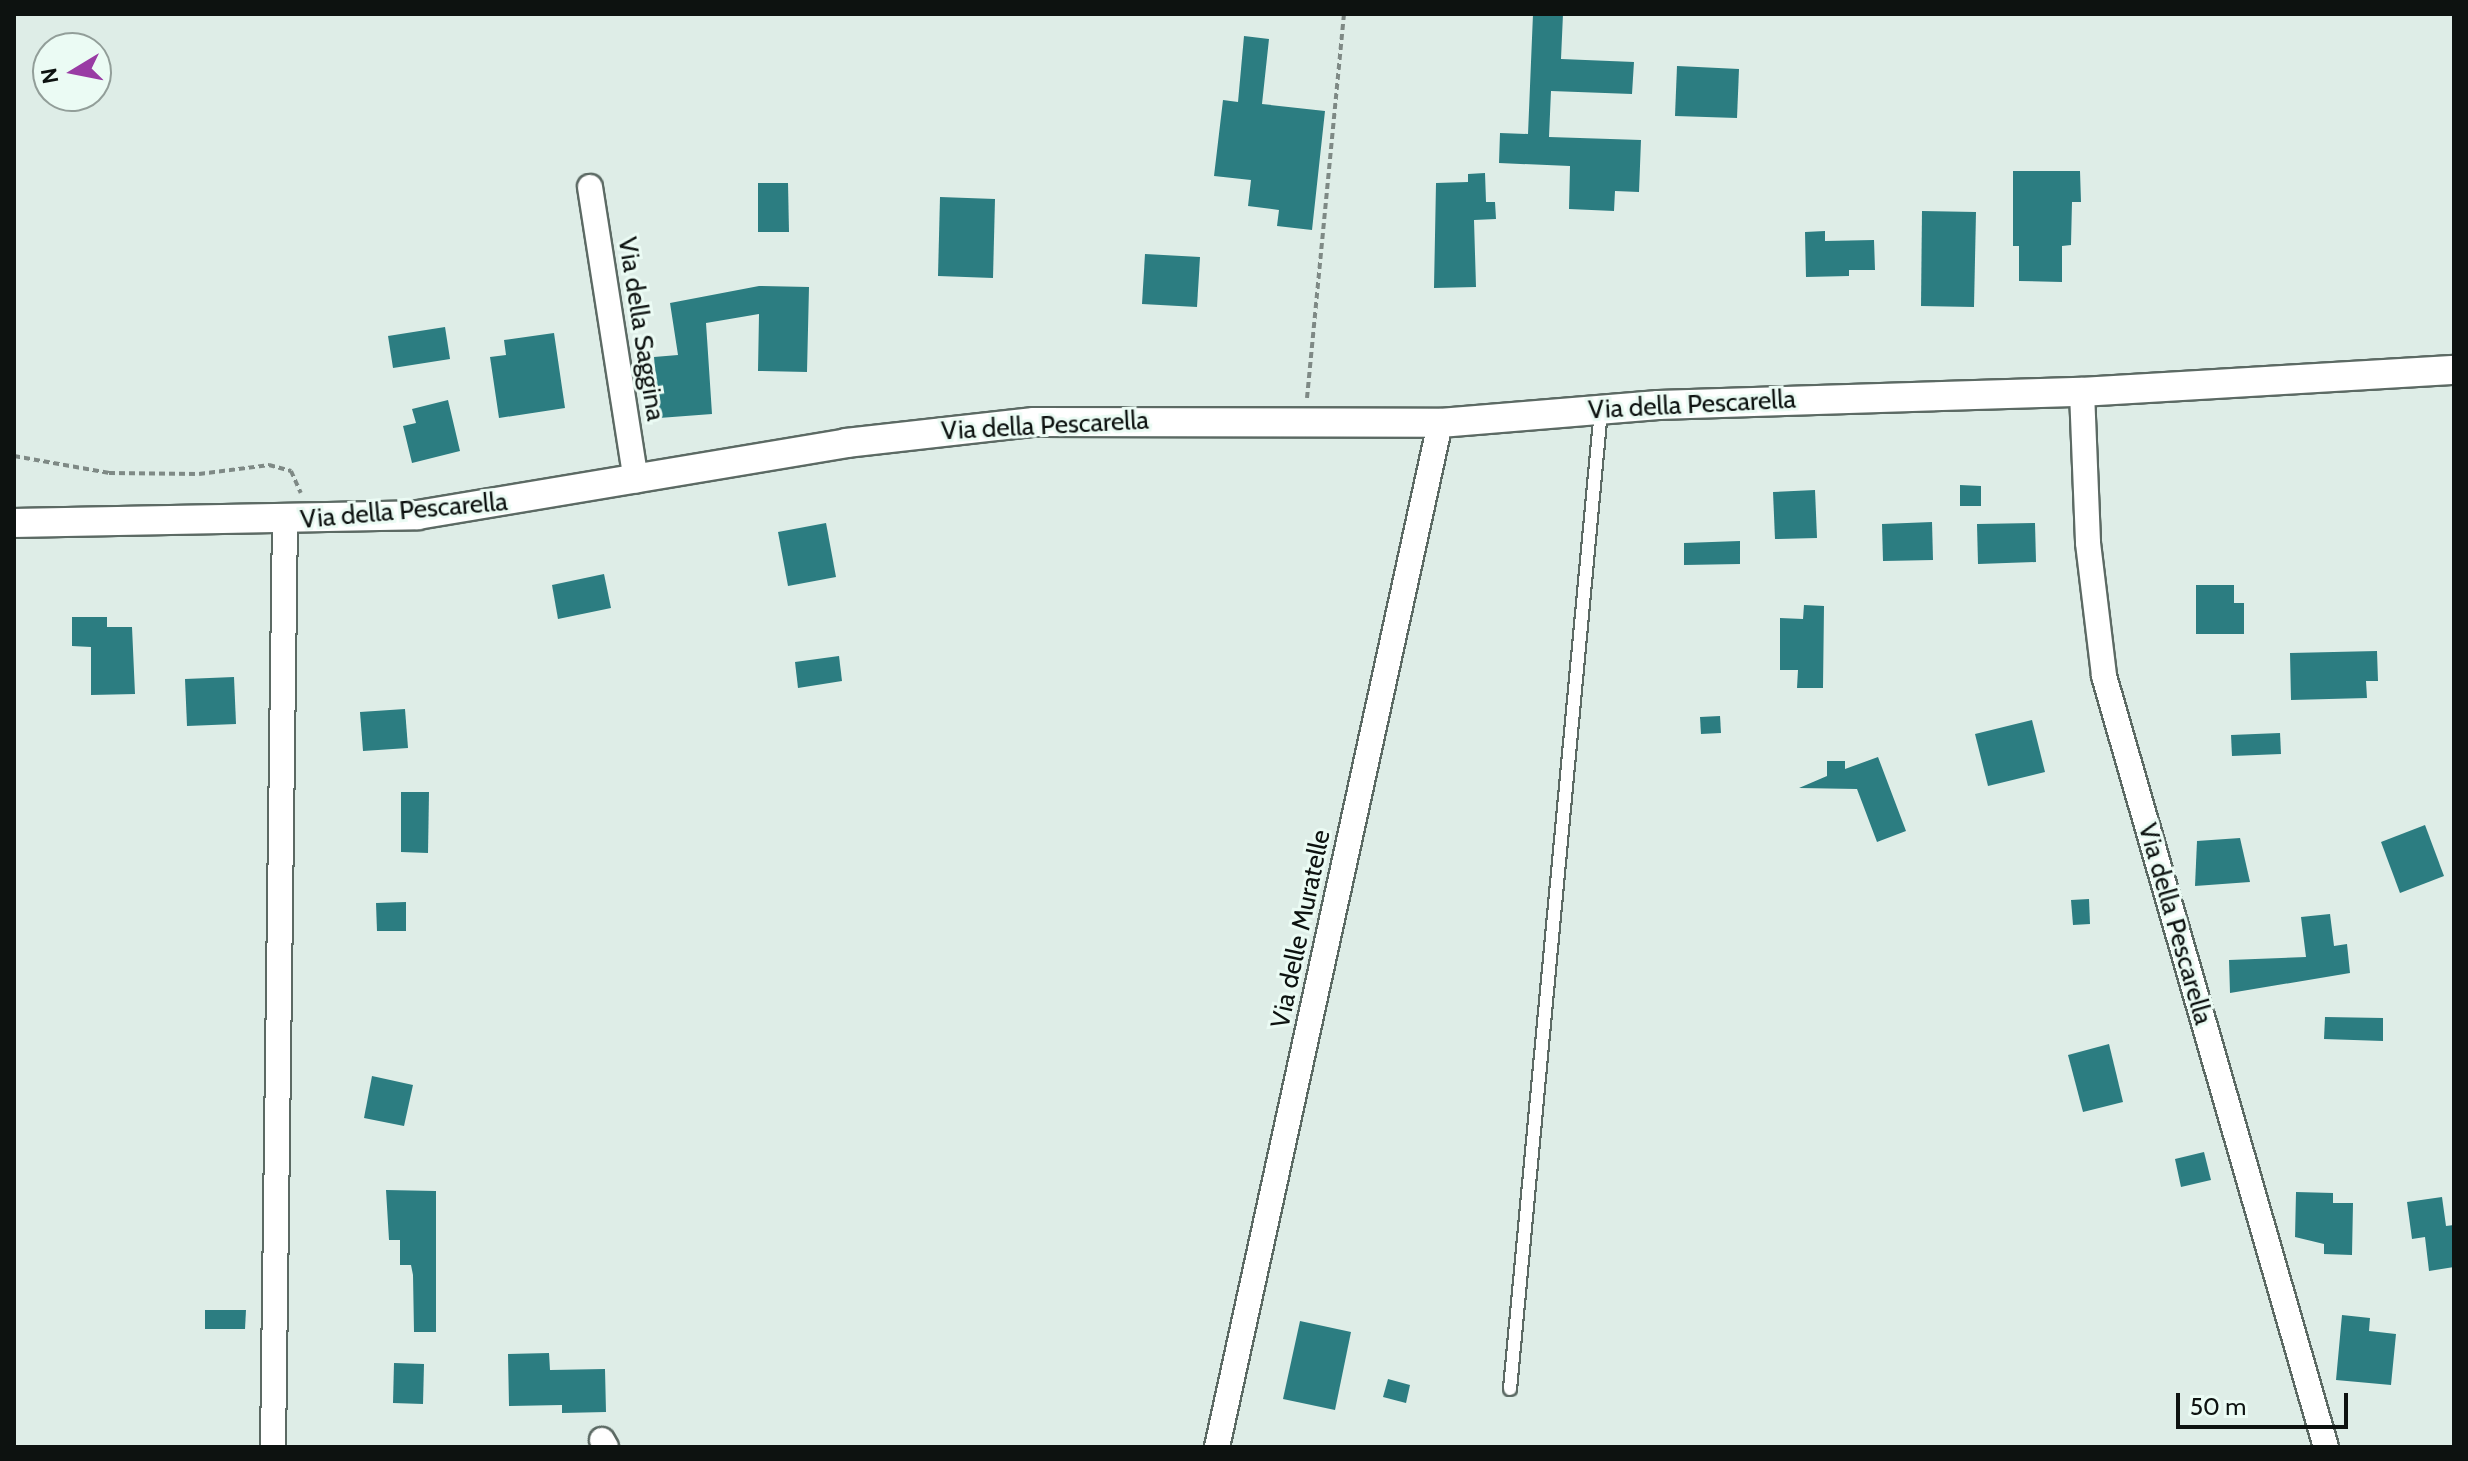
<!DOCTYPE html>
<style>
body{margin:0}
#map{position:relative;width:2468px;height:1461px;overflow:hidden;background:#deede7;font-family:Cabin,sans-serif}
div>[style]{position:absolute}
.building>*{inset:0;background:#2c7d81}
.path>*{height:4px;margin-top:-2px;transform-origin:0;background:repeating-linear-gradient(90deg,#7e8985 0 6px,transparent 0 10px)}
.roads{filter:drop-shadow(2px 0 #5c6a64) drop-shadow(-2px 0 #5c6a64) drop-shadow(0 2px #5c6a64) drop-shadow(0 -2px #5c6a64)}
.service>*{height:12px;margin:-6px;padding:0 6px;transform-origin:6px;border-radius:6px;background:#fff}
.minor>*{height:24px;margin:-12px;padding:0 12px;transform-origin:12px;border-radius:12px;background:#fff}
.tertiary>*{height:28px;margin:-14px;padding:0 14px;transform-origin:14px;border-radius:14px;background:#fff}
span{translate:-50% -50%;white-space:nowrap;text-align:center;line-height:1.15;-webkit-text-stroke:6px #ebfbf4;paint-order:stroke}
.street-label{font-size:26px;color:#0d1210}
.frame{position:absolute;inset:0;border:16px solid #0d1210;pointer-events:none}
.north{position:absolute;left:32px;top:32px;width:80px;height:80px;box-sizing:border-box;background:#ebfbf4;border:2px solid #929e99;border-radius:50%;rotate:260deg;font-size:22px;font-weight:700;line-height:32px;text-align:center;color:#0d1210}
.north::after{content:'';display:block;margin:auto;width:28px;height:36px;background:#993ba4;clip-path:polygon(50% 0,100% 100%,50% 72%,0 100%)}
.scale{position:absolute;left:2176px;top:1393px;width:172px;height:36px;box-sizing:border-box;border:4px solid #0d1210;border-top:0;padding-left:10px;font-size:24px;line-height:28px;white-space:nowrap;color:#0d1210;-webkit-text-stroke:6px #ebfbf4;paint-order:stroke}
</style>
<div id="map">
<div class="building">
<div style="clip-path:polygon(1533px 14px,1563px 14px,1561px 59px,1634px 62px,1632px 94px,1551px 91px,1549px 137px,1641px 140px,1639px 192px,1615px 191px,1614px 211px,1569px 209px,1570px 166px,1499px 163px,1500px 133px,1528px 134px)"></div>
<div style="clip-path:polygon(1244px 36px,1269px 39px,1262px 104px,1325px 111px,1312px 230px,1277px 226px,1279px 210px,1248px 206px,1251px 180px,1214px 176px,1223px 100px,1238px 102px)"></div>
<div style="clip-path:polygon(1677px 66px,1739px 69px,1737px 118px,1675px 116px)"></div>
<div style="clip-path:polygon(2013px 171px,2080px 171px,2081px 202px,2072px 202px,2071px 245px,2062px 246px,2062px 282px,2019px 281px,2019px 246px,2013px 246px)"></div>
<div style="clip-path:polygon(1485px 173px,1486px 202px,1495px 202px,1496px 219px,1474px 220px,1476px 287px,1434px 288px,1436px 183px,1468px 182px,1468px 174px)"></div>
<div style="clip-path:polygon(758px 183px,788px 183px,789px 232px,758px 232px)"></div>
<div style="clip-path:polygon(940px 197px,995px 199px,993px 278px,938px 276px)"></div>
<div style="clip-path:polygon(1922px 211px,1976px 212px,1974px 307px,1921px 306px)"></div>
<div style="clip-path:polygon(1825px 231px,1825px 241px,1874px 240px,1875px 270px,1849px 270px,1849px 276px,1806px 277px,1805px 232px)"></div>
<div style="clip-path:polygon(1145px 254px,1200px 257px,1197px 307px,1142px 304px)"></div>
<div style="clip-path:polygon(759px 286px,809px 287px,807px 372px,758px 371px,759px 314px,706px 323px,712px 414px,659px 418px,654px 357px,678px 355px,670px 303px)"></div>
<div style="clip-path:polygon(445px 327px,450px 359px,393px 368px,388px 336px)"></div>
<div style="clip-path:polygon(554px 333px,565px 408px,499px 418px,490px 357px,506px 355px,504px 340px)"></div>
<div style="clip-path:polygon(448px 400px,460px 451px,412px 463px,403px 426px,416px 423px,412px 409px)"></div>
<div style="clip-path:polygon(1960px 485px,1981px 486px,1981px 506px,1960px 506px)"></div>
<div style="clip-path:polygon(1815px 490px,1817px 538px,1775px 539px,1773px 492px)"></div>
<div style="clip-path:polygon(1932px 522px,1933px 560px,1883px 561px,1882px 524px)"></div>
<div style="clip-path:polygon(826px 523px,836px 577px,788px 586px,778px 532px)"></div>
<div style="clip-path:polygon(2035px 523px,2036px 562px,1978px 564px,1977px 524px)"></div>
<div style="clip-path:polygon(1740px 541px,1740px 564px,1684px 565px,1684px 543px)"></div>
<div style="clip-path:polygon(604px 574px,611px 608px,558px 619px,552px 585px)"></div>
<div style="clip-path:polygon(2196px 585px,2234px 585px,2234px 603px,2244px 603px,2244px 634px,2196px 634px)"></div>
<div style="clip-path:polygon(1804px 605px,1824px 606px,1823px 688px,1797px 688px,1798px 670px,1780px 670px,1780px 618px,1803px 619px)"></div>
<div style="clip-path:polygon(72px 617px,107px 617px,107px 627px,132px 627px,135px 694px,91px 695px,91px 647px,72px 646px)"></div>
<div style="clip-path:polygon(2377px 651px,2378px 681px,2366px 681px,2367px 698px,2291px 700px,2290px 653px)"></div>
<div style="clip-path:polygon(839px 656px,842px 681px,798px 688px,795px 662px)"></div>
<div style="clip-path:polygon(234px 677px,236px 724px,187px 726px,185px 679px)"></div>
<div style="clip-path:polygon(405px 709px,408px 748px,363px 751px,360px 712px)"></div>
<div style="clip-path:polygon(1720px 716px,1721px 733px,1701px 734px,1700px 717px)"></div>
<div style="clip-path:polygon(2032px 720px,2045px 772px,1988px 786px,1975px 734px)"></div>
<div style="clip-path:polygon(2280px 733px,2281px 754px,2232px 756px,2231px 735px)"></div>
<div style="clip-path:polygon(1878px 757px,1906px 831px,1877px 842px,1857px 789px,1799px 788px,1827px 776px,1827px 761px,1845px 761px,1845px 769px)"></div>
<div style="clip-path:polygon(401px 792px,429px 792px,428px 853px,401px 852px)"></div>
<div style="clip-path:polygon(2425px 825px,2444px 876px,2400px 893px,2381px 842px)"></div>
<div style="clip-path:polygon(2240px 838px,2250px 882px,2195px 886px,2197px 841px)"></div>
<div style="clip-path:polygon(2089px 899px,2090px 924px,2073px 925px,2071px 900px)"></div>
<div style="clip-path:polygon(406px 902px,406px 931px,377px 931px,376px 903px)"></div>
<div style="clip-path:polygon(2330px 914px,2334px 946px,2347px 944px,2350px 973px,2230px 993px,2229px 960px,2306px 957px,2301px 917px)"></div>
<div style="clip-path:polygon(2325px 1017px,2383px 1018px,2383px 1041px,2324px 1039px)"></div>
<div style="clip-path:polygon(2109px 1044px,2123px 1102px,2083px 1112px,2068px 1055px)"></div>
<div style="clip-path:polygon(372px 1076px,413px 1085px,404px 1126px,364px 1118px)"></div>
<div style="clip-path:polygon(2204px 1152px,2211px 1180px,2181px 1187px,2175px 1159px)"></div>
<div style="clip-path:polygon(386px 1190px,436px 1191px,436px 1332px,414px 1332px,413px 1275px,411px 1265px,400px 1265px,400px 1240px,389px 1240px)"></div>
<div style="clip-path:polygon(2296px 1192px,2333px 1193px,2333px 1203px,2353px 1203px,2352px 1255px,2324px 1254px,2324px 1244px,2295px 1237px)"></div>
<div style="clip-path:polygon(2442px 1197px,2446px 1226px,2454px 1225px,2454px 1267px,2429px 1271px,2425px 1237px,2412px 1239px,2407px 1202px)"></div>
<div style="clip-path:polygon(205px 1310px,246px 1310px,245px 1329px,205px 1329px)"></div>
<div style="clip-path:polygon(2342px 1315px,2370px 1318px,2369px 1331px,2396px 1334px,2391px 1385px,2336px 1380px)"></div>
<div style="clip-path:polygon(1300px 1321px,1351px 1332px,1335px 1410px,1283px 1399px)"></div>
<div style="clip-path:polygon(549px 1353px,550px 1370px,605px 1369px,606px 1412px,562px 1413px,562px 1405px,509px 1406px,508px 1354px)"></div>
<div style="clip-path:polygon(394px 1363px,424px 1364px,423px 1404px,393px 1403px)"></div>
<div style="clip-path:polygon(1388px 1379px,1410px 1385px,1406px 1403px,1383px 1397px)"></div>
</div>
<div class="path">
<div style="left:1307px;top:398px;width:386px;rotate:-84.5deg"></div>
<div style="left:14px;top:456px;width:97px;rotate:10.1deg"></div>
<div style="left:109px;top:473px;width:90px;rotate:0.6deg"></div>
<div style="left:199px;top:474px;width:71px;rotate:-7.3deg"></div>
<div style="left:269px;top:465px;width:23px;rotate:15deg"></div>
<div style="left:291px;top:471px;width:24px;rotate:66deg"></div>
</div>
<div class="roads">
<div class="service">
<div style="left:1510px;top:1389px;width:984px;rotate:-84.69deg"></div>
</div>
<div class="minor">
<div style="left:590px;top:187px;width:297px;rotate:81.1deg"></div>
<div style="left:2082px;top:392px;width:151px;rotate:87.7deg"></div>
<div style="left:2088px;top:543px;width:134px;rotate:83.1deg"></div>
<div style="left:2104px;top:676px;width:802px;rotate:73.94deg"></div>
<div style="left:602px;top:1440px;width:8px;rotate:60deg"></div>
<div style="left:273px;top:1447px;width:926px;rotate:-89.26deg"></div>
<div style="left:1217px;top:1447px;width:1048px;rotate:-77.71deg"></div>
</div>
<div class="tertiary">
<div style="left:14px;top:523px;width:404px;rotate:-1.1deg"></div>
<div style="left:418px;top:515px;width:434px;rotate:-9.5deg"></div>
<div style="left:846px;top:443px;width:189px;rotate:-6.4deg"></div>
<div style="left:1034px;top:422px;width:406px;rotate:0.1deg"></div>
<div style="left:1440px;top:423px;width:219px;rotate:-4.7deg"></div>
<div style="left:1658px;top:405px;width:424px;rotate:-1.8deg"></div>
<div style="left:2082px;top:392px;width:373px;rotate:-3.4deg"></div>
</div>
</div>
<div class="street-label">
<span style="left:641px;top:329px;rotate:81deg">Via della Saggina</span>
<span style="left:1692px;top:405px;rotate:-3deg">Via della Pescarella</span>
<span style="left:1045px;top:426px;rotate:-3deg">Via della Pescarella</span>
<span style="left:404px;top:511px;rotate:-5deg">Via della Pescarella</span>
<span style="left:2175px;top:924px;rotate:74deg">Via della Pescarella</span>
<span style="left:1301px;top:929px;rotate:-78deg">Via delle Muratelle</span>
</div>
<div class="frame"></div>
<div class="north">N</div>
<div class="scale">50 m</div>
</div>
